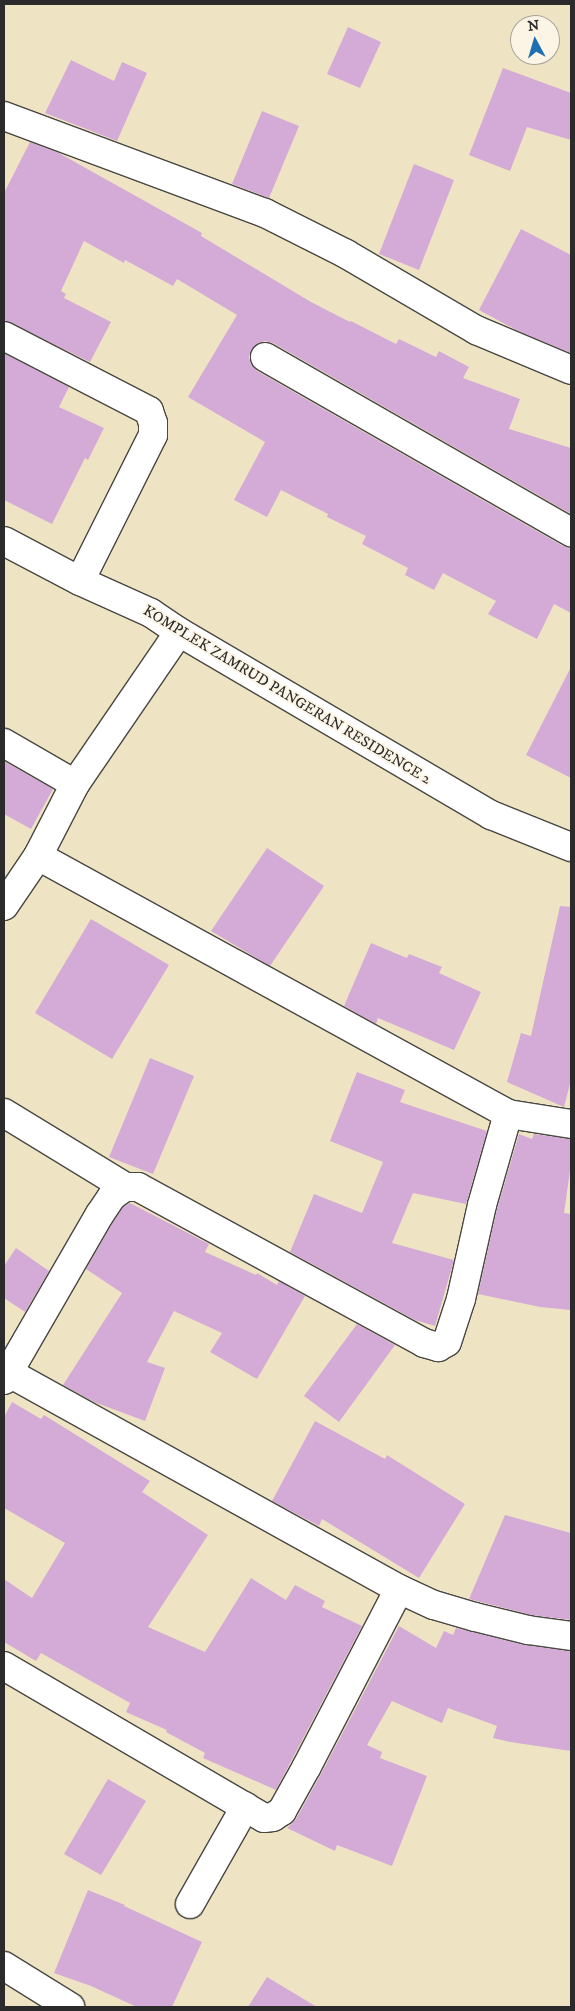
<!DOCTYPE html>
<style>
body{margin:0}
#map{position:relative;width:575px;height:2011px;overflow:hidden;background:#eee4c4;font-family:"IM FELL DW Pica",serif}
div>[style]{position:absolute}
.building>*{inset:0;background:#d4abd7}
.roads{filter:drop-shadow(1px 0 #484742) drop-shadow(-1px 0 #484742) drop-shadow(0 1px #484742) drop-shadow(0 -1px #484742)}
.street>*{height:28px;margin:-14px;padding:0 14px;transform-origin:14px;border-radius:14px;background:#fff}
span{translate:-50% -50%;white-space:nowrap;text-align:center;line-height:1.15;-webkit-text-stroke:4px #fcf5e5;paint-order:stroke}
.street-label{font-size:15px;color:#2b2b2b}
.frame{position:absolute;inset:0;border:5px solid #2b2b2b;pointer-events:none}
.north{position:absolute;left:510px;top:15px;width:50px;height:50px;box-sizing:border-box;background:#fcf5e5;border:1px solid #a8a49b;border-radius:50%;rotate:354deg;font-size:14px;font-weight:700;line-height:20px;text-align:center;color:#2b2b2b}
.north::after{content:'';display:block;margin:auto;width:18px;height:22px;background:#1f6fb2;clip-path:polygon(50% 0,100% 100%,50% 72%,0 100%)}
</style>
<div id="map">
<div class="building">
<div style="clip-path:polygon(348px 27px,381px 42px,360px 88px,327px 74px)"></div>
<div style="clip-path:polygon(71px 60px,114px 81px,122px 62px,147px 73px,117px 141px,45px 113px)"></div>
<div style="clip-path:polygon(503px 68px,571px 93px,571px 140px,527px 127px,510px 171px,469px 155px)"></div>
<div style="clip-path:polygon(262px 111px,299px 126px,269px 198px,232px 184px)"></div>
<div style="clip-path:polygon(30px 142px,57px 152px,202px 233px,201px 236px,311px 302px,350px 322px,351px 321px,396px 344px,399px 339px,436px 357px,439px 351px,469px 367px,463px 378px,520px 399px,509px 429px,571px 448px,571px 514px,273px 343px,265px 341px,258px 343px,252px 349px,249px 357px,251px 364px,257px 371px,563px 546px,571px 548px,571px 613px,554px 604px,537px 639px,488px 614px,496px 601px,443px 573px,434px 590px,405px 575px,408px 568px,362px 544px,366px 536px,327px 517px,328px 514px,281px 490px,267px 517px,234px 500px,265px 442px,188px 397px,237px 315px,177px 279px,173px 286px,125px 260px,124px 263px,84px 241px,61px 291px,66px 294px,64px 298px,111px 322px,90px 362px,4px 320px,4px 193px)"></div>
<div style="clip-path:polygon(414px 164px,454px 180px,419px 270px,379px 254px)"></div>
<div style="clip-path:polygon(521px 229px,571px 255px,571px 353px,518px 331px,479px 310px)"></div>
<div style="clip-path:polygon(4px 353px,69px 387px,59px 407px,104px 428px,88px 460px,85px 458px,52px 524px,4px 500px)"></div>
<div style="clip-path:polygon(571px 667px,571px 778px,526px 755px)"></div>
<div style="clip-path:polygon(4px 761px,53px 789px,31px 829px,4px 814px)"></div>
<div style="clip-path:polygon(267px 848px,324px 886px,270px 966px,211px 931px)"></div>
<div style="clip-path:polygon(560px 906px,571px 907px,571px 1080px,564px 1107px,507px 1082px,521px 1033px,531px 1036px)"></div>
<div style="clip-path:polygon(91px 919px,169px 965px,112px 1059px,35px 1013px)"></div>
<div style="clip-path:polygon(371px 943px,407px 958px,409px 954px,442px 967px,439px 973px,481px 992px,454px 1050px,378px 1018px,376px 1024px,344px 1006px)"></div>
<div style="clip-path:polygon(150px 1058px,194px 1076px,153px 1174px,109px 1157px)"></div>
<div style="clip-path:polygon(357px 1072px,405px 1090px,400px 1102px,487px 1131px,466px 1204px,413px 1193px,392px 1243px,454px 1260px,435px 1326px,415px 1320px,290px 1252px,314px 1194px,362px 1213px,383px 1162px,330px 1141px)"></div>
<div style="clip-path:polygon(519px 1134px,532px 1139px,534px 1134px,571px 1139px,571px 1164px,564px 1213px,571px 1214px,571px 1310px,540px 1307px,478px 1294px,497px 1209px)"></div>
<div style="clip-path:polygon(130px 1203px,209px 1244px,205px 1252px,256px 1275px,257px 1273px,277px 1285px,279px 1281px,305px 1296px,257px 1379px,210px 1352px,222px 1333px,174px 1311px,147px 1362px,165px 1368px,145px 1421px,94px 1402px,63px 1385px,122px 1293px,86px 1269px,113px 1222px,123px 1207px)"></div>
<div style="clip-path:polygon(16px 1248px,49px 1271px,25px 1312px,4px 1298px,4px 1266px)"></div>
<div style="clip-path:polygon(357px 1324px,395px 1345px,339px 1422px,304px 1396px)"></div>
<div style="clip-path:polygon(12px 1402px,41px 1419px,44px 1415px,150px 1481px,142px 1492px,208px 1535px,148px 1627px,205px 1652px,251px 1578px,286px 1600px,295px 1585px,325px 1601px,322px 1607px,362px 1626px,276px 1790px,203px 1758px,205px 1753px,166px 1732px,167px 1730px,126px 1712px,130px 1703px,41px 1653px,36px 1661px,4px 1642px,4px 1579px,32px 1598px,65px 1543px,4px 1508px,4px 1417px)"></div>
<div style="clip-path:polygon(315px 1421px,385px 1459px,387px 1455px,465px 1504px,419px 1578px,322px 1519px,319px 1526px,272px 1501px)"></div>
<div style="clip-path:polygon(505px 1515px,571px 1533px,571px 1620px,531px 1615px,469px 1599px)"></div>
<div style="clip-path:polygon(399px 1626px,436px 1648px,444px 1631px,453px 1635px,456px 1628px,524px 1645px,571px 1651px,571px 1751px,510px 1742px,493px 1738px,497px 1726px,448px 1708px,442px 1723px,392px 1701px,367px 1745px,382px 1752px,380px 1758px,427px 1776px,392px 1866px,337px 1845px,335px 1851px,287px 1828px,296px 1819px,321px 1774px)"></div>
<div style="clip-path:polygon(108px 1779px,146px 1801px,101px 1875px,64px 1854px)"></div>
<div style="clip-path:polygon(88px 1890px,125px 1905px,124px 1906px,202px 1942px,172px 2007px,137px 2007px,91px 1986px,54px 1973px)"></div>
<div style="clip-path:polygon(267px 1977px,317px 2007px,248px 2007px)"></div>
</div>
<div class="roads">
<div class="street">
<div style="left:4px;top:116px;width:278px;rotate:20.4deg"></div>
<div style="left:265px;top:213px;width:91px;rotate:26.8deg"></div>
<div style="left:346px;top:254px;width:151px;rotate:30.3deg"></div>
<div style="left:476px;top:330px;width:103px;rotate:22.8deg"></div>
<div style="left:4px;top:336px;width:163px;rotate:27.3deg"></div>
<div style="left:149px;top:411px;width:13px;rotate:72deg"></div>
<div style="left:153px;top:423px;width:12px;rotate:90deg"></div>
<div style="left:153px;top:435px;width:163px;rotate:116.6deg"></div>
<div style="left:265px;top:357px;width:353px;rotate:29.8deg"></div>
<div style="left:4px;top:541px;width:86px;rotate:27.8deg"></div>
<div style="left:80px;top:581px;width:78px;rotate:24.3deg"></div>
<div style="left:151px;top:613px;width:34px;rotate:34deg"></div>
<div style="left:179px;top:632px;width:362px;rotate:30.4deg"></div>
<div style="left:491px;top:815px;width:86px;rotate:21.8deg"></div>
<div style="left:4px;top:743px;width:82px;rotate:30deg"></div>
<div style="left:38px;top:856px;width:536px;rotate:28.76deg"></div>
<div style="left:4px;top:906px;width:60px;rotate:-55.8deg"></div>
<div style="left:38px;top:856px;width:81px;rotate:-62.8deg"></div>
<div style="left:75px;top:784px;width:184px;rotate:-55.6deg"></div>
<div style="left:4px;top:1113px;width:142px;rotate:31.4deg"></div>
<div style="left:4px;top:1370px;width:452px;rotate:29deg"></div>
<div style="left:399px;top:1589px;width:38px;rotate:25deg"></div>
<div style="left:434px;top:1605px;width:43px;rotate:16.3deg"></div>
<div style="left:475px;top:1617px;width:55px;rotate:13.8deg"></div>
<div style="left:528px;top:1630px;width:43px;rotate:7.9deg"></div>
<div style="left:4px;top:1380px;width:192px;rotate:-60deg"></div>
<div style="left:100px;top:1214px;width:22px;rotate:-56deg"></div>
<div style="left:112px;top:1196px;width:16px;rotate:-35deg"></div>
<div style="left:125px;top:1187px;width:13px"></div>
<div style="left:138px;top:1187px;width:326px;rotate:28.6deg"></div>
<div style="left:424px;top:1343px;width:15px;rotate:16deg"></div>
<div style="left:438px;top:1347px;width:10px;rotate:-29deg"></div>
<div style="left:447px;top:1342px;width:45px;rotate:-72deg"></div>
<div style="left:461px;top:1299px;width:96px;rotate:-77.4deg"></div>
<div style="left:482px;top:1205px;width:95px;rotate:-74.1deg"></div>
<div style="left:508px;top:1114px;width:64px;rotate:9deg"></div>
<div style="left:4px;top:1666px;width:301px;rotate:30.3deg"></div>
<div style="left:264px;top:1818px;width:9px;rotate:-6deg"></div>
<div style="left:273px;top:1817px;width:11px;rotate:-34deg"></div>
<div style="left:282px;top:1811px;width:51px;rotate:-60.9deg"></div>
<div style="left:307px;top:1766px;width:199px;rotate:-62.5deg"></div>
<div style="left:190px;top:1904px;width:112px;rotate:-60.4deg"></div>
<div style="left:4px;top:1966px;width:78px;rotate:31.8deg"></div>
</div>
</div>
<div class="street-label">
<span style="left:287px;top:695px;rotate:31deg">KOMPLEK ZAMRUD PANGERAN RESIDENCE 2</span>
</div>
<div class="frame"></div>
<div class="north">N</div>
</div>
